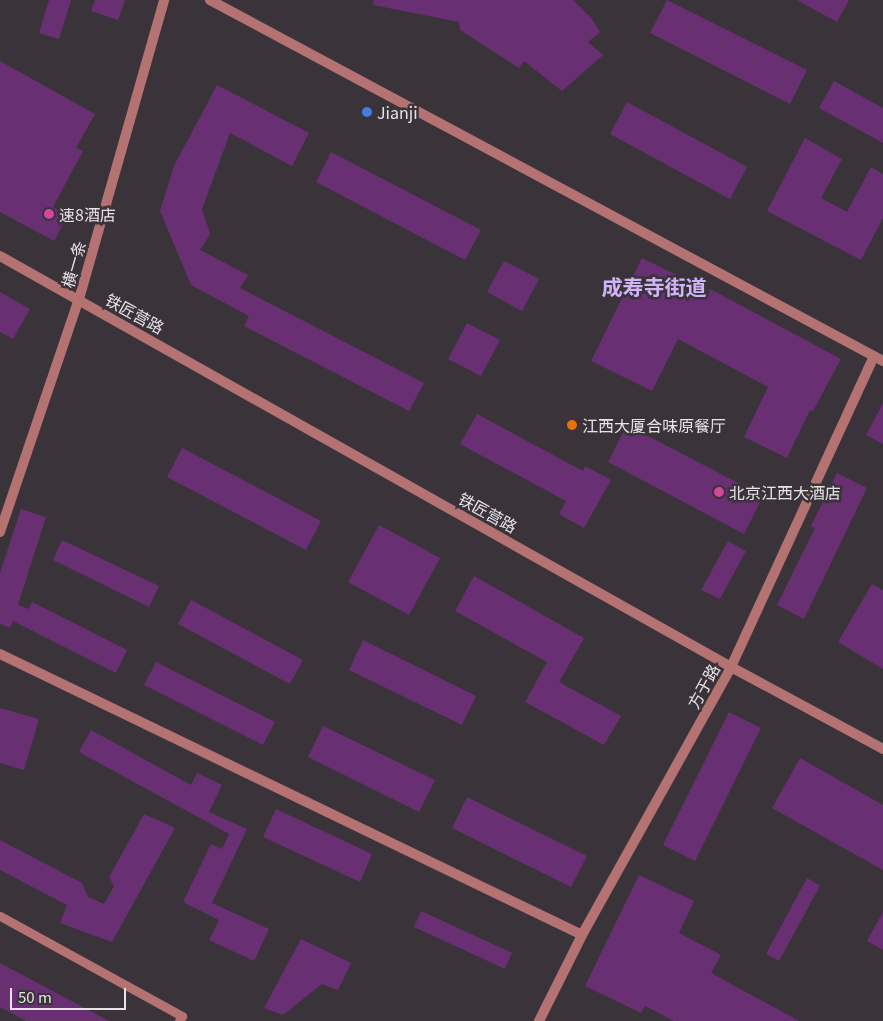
<!DOCTYPE html>
<meta charset="utf-8">
<style>
body{margin:0}
#map{position:relative;width:883px;height:1021px;overflow:hidden;background:#3a343a;font-family:Georgia,"Noto Sans SC",serif}
div>[style]{position:absolute}
.building>*{inset:0;background:#682f72}
.service>*{height:9px;margin:-4.5px;padding:0 4.5px;transform-origin:4.5px;border-radius:4.5px;background:#b47372}
.minor>*{height:10px;margin:-5px;padding:0 5px;transform-origin:5px;border-radius:5px;background:#b47372}
.tertiary>*{height:10px;margin:-5px;padding:0 5px;transform-origin:5px;border-radius:5px;background:#b47372}
.dots>*{width:14px;height:14px;translate:-50% -50%;box-sizing:border-box;border:2px solid #3a343a;border-radius:50%}
span{translate:-50% -50%;white-space:nowrap;text-align:center;line-height:1.15;-webkit-text-stroke:5px #3a343a;paint-order:stroke}
.poi-label{font-size:16px;color:#e7e3e7}
.left{translate:0 -50%;text-align:left}
.street-label{font-size:16px;color:#e7e3e7}
.district-label{font-size:21px;color:#d1b3f8;font-weight:700}
.scale{position:absolute;left:10px;top:988px;width:116px;height:22px;box-sizing:border-box;border:2px solid #e7e3e7;border-top:0;padding-left:6px;font-size:15px;line-height:18px;white-space:nowrap;color:#e7e3e7;-webkit-text-stroke:4px #3a343a;paint-order:stroke}
</style>
<div id="map">
<div class="building">
<div style="clip-path:polygon(49px 0,71px 0,59px 39px,39px 33px)"></div>
<div style="clip-path:polygon(95px 0,125px 0,118px 20px,91px 11px)"></div>
<div style="clip-path:polygon(374px 0,573px 0,592px 19px,600px 32px,588px 42px,603px 55px,562px 91px,524px 61px,519px 68px,460px 30px,459px 22px,373px 5px)"></div>
<div style="clip-path:polygon(667px 0,807px 70px,790px 104px,650px 33px)"></div>
<div style="clip-path:polygon(797px 0,849px 0,837px 22px)"></div>
<div style="clip-path:polygon(0 61px,95px 114px,76px 148px,83px 151px,53px 207px,68px 215px,54px 241px,0 212px)"></div>
<div style="clip-path:polygon(834px 81px,883px 108px,883px 143px,819px 108px)"></div>
<div style="clip-path:polygon(217px 85px,309px 133px,292px 166px,230px 133px,202px 209px,210px 234px,200px 250px,248px 275px,240px 288px,424px 383px,409px 411px,244px 326px,249px 316px,191px 285px,160px 211px,174px 166px)"></div>
<div style="clip-path:polygon(627px 102px,747px 167px,730px 199px,610px 134px)"></div>
<div style="clip-path:polygon(805px 138px,842px 159px,821px 198px,847px 212px,871px 167px,883px 174px,883px 218px,861px 260px,767px 211px)"></div>
<div style="clip-path:polygon(331px 152px,481px 230px,465px 260px,316px 182px)"></div>
<div style="clip-path:polygon(642px 258px,709px 291px,710px 289px,841px 359px,813px 411px,810px 410px,787px 458px,744px 437px,768px 387px,678px 339px,652px 391px,591px 361px)"></div>
<div style="clip-path:polygon(504px 261px,539px 279px,522px 311px,487px 292px)"></div>
<div style="clip-path:polygon(0 292px,30px 309px,13px 339px,0 332px)"></div>
<div style="clip-path:polygon(467px 323px,500px 340px,481px 376px,448px 359px)"></div>
<div style="clip-path:polygon(883px 403px,883px 444px,866px 435px)"></div>
<div style="clip-path:polygon(477px 414px,583px 471px,585px 466px,611px 480px,584px 528px,559px 514px,566px 501px,460px 444px)"></div>
<div style="clip-path:polygon(627px 425px,763px 496px,744px 534px,608px 462px)"></div>
<div style="clip-path:polygon(182px 448px,321px 521px,306px 550px,167px 477px)"></div>
<div style="clip-path:polygon(837px 473px,867px 488px,804px 619px,777px 605px,815px 528px,811px 526px)"></div>
<div style="clip-path:polygon(21px 509px,46px 517px,18px 605px,29px 609px,32px 602px,127px 650px,116px 673px,13px 621px,10px 628px,0 624px,0 573px)"></div>
<div style="clip-path:polygon(379px 525px,440px 558px,409px 615px,348px 582px)"></div>
<div style="clip-path:polygon(62px 540px,159px 586px,149px 607px,53px 560px)"></div>
<div style="clip-path:polygon(728px 541px,746px 551px,720px 599px,701px 590px)"></div>
<div style="clip-path:polygon(474px 576px,584px 638px,559px 682px,621px 716px,604px 745px,525px 702px,547px 662px,455px 611px)"></div>
<div style="clip-path:polygon(872px 584px,883px 590px,883px 669px,838px 642px)"></div>
<div style="clip-path:polygon(191px 600px,303px 660px,290px 684px,178px 624px)"></div>
<div style="clip-path:polygon(363px 640px,476px 696px,462px 725px,349px 670px)"></div>
<div style="clip-path:polygon(156px 662px,275px 722px,263px 745px,144px 685px)"></div>
<div style="clip-path:polygon(0 708px,39px 719px,24px 770px,0 763px)"></div>
<div style="clip-path:polygon(729px 712px,761px 728px,695px 861px,663px 845px)"></div>
<div style="clip-path:polygon(323px 726px,435px 780px,419px 812px,308px 757px)"></div>
<div style="clip-path:polygon(91px 730px,191px 785px,197px 773px,222px 785px,209px 812px,247px 829px,212px 903px,269px 929px,254px 961px,209px 940px,219px 920px,183px 902px,211px 844px,222px 849px,229px 834px,79px 752px)"></div>
<div style="clip-path:polygon(800px 758px,883px 805px,883px 870px,772px 808px)"></div>
<div style="clip-path:polygon(467px 797px,587px 856px,571px 887px,452px 828px)"></div>
<div style="clip-path:polygon(276px 809px,372px 854px,360px 882px,263px 837px)"></div>
<div style="clip-path:polygon(144px 814px,175px 828px,112px 942px,60px 923px,67px 905px,0 870px,0 840px,82px 883px,88px 897px,104px 904px,114px 886px,109px 877px)"></div>
<div style="clip-path:polygon(639px 875px,694px 901px,679px 933px,721px 955px,711px 973px,799px 1021px,674px 1021px,645px 1006px,641px 1013px,585px 986px)"></div>
<div style="clip-path:polygon(807px 878px,820px 886px,779px 961px,766px 954px)"></div>
<div style="clip-path:polygon(421px 911px,512px 953px,505px 969px,414px 927px)"></div>
<div style="clip-path:polygon(883px 912px,883px 950px,867px 941px)"></div>
<div style="clip-path:polygon(301px 939px,351px 963px,338px 990px,322px 984px,283px 1015px,264px 1008px)"></div>
<div style="clip-path:polygon(0 963px,109px 1021px,26px 1021px,0 1007px)"></div>
</div>
<div class="service">
<div style="left:0;top:916px;width:208px;rotate:28.8deg"></div>
<div style="left:182px;top:1016px;width:6px;rotate:121deg"></div>
</div>
<div class="minor">
<div style="left:210px;top:0;width:764px;rotate:28.21deg"></div>
<div style="left:0;top:256px;width:839px;rotate:29.35deg"></div>
<div style="left:731px;top:667px;width:173px;rotate:28.3deg"></div>
<div style="left:0;top:654px;width:646px;rotate:25.77deg"></div>
<div style="left:539px;top:1021px;width:96px;rotate:-63.4deg"></div>
<div style="left:582px;top:935px;width:307px;rotate:-60.9deg"></div>
<div style="left:731px;top:667px;width:342px;rotate:-65.3deg"></div>
</div>
<div class="tertiary">
<div style="left:0;top:532px;width:246px;rotate:-71.3deg"></div>
<div style="left:79px;top:299px;width:311px;rotate:-74.1deg"></div>
</div>
<div class="dots">
<div style="left:367px;top:112px;background:#3f7fe0"></div>
<div style="left:49px;top:214px;background:#d1479c"></div>
<div style="left:572px;top:425px;background:#e8710a"></div>
<div style="left:719px;top:492px;background:#d1479c"></div>
</div>
<div class="poi-label">
<span class="left" style="left:377px;top:112px">Jianji</span>
<span class="left" style="left:59px;top:214px">速8酒店</span>
<span class="left" style="left:582px;top:425px">江西大厦合味原餐厅</span>
<span class="left" style="left:729px;top:492px">北京江西大酒店</span>
</div>
<div class="street-label">
<span style="left:73px;top:264px;rotate:-74deg">横一条</span>
<span style="left:135px;top:313px;rotate:29deg">铁匠营路</span>
<span style="left:488px;top:512px;rotate:29deg">铁匠营路</span>
<span style="left:703px;top:686px;rotate:-61deg">方于路</span>
</div>
<div class="district-label">
<span style="left:654px;top:286px">成寿寺街道</span>
</div>
<div class="scale">50 m</div>
</div>
